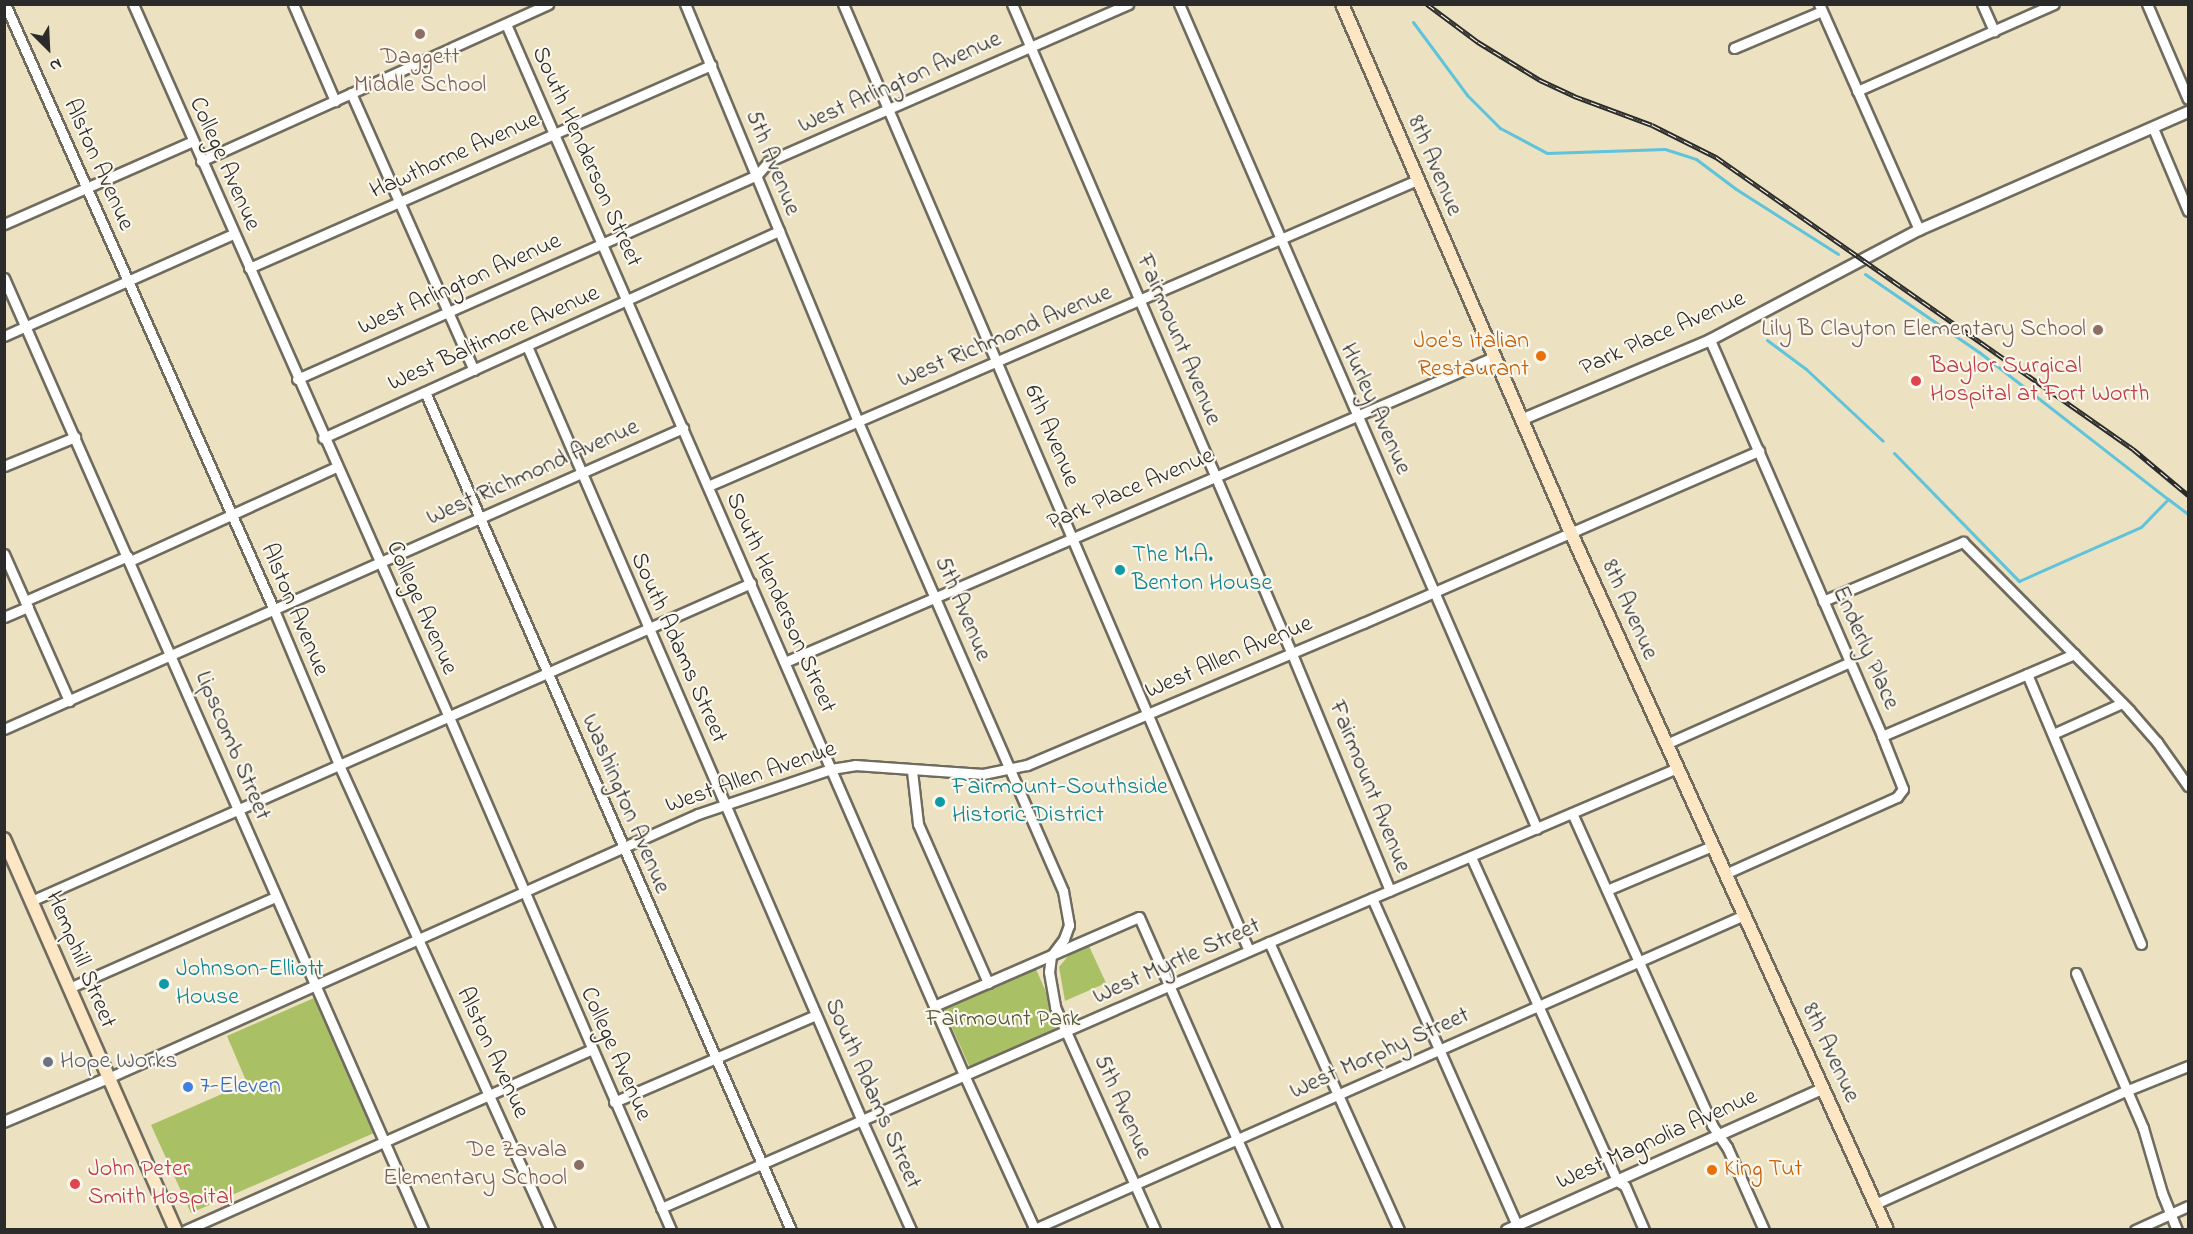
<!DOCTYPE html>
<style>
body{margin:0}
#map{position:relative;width:2193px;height:1234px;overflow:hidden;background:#ece1c0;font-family:"Indie Flower",sans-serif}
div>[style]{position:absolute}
.green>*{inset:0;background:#a9c065}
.stream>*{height:3px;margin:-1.5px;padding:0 1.5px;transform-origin:1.5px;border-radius:1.5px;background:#5ec3db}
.roads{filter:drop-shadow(2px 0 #6f6b5f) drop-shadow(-2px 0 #6f6b5f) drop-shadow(0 2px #6f6b5f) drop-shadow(0 -2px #6f6b5f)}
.minor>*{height:9px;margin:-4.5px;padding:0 4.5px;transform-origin:4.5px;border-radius:4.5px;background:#fff}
.tertiary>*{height:10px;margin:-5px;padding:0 5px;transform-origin:5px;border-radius:5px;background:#fff}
.secondary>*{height:12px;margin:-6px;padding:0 6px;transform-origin:6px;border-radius:6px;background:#fce6c4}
.rail>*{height:5px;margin-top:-2.5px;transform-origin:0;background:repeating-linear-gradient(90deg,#fbf7ec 0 9px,#2b2b2b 0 18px);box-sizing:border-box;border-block:2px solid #2b2b2b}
.dots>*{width:16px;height:16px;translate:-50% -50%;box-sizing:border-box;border:3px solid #fbf7ec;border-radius:50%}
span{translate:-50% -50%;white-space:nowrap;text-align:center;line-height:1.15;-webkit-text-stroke:4.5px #fbf7ec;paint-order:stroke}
.education-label{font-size:24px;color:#785e54}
.right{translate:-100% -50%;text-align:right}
.street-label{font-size:24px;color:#2b2b2b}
.food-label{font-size:24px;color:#c56008}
.left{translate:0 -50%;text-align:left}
.health-label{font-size:24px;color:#be3a42}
.culture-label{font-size:24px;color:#0d838f}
.park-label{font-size:24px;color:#51583c}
.worship-label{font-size:24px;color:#5b616d}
.shop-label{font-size:24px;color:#366cbe}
.frame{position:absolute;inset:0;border:6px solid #2b2b2b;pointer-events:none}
.north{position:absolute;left:18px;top:18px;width:60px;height:60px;-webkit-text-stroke:4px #fbf7ec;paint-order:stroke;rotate:156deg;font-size:16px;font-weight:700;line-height:24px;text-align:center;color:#2b2b2b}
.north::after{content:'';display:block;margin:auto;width:21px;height:27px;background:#2b2b2b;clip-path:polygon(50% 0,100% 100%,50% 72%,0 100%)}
</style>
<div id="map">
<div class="green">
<div style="clip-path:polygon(1089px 946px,1106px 983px,1065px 1001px,1059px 967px,1069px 955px)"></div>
<div style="clip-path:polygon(1036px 969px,1062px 1029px,971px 1070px,944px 1010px)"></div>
<div style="clip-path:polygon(314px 998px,374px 1133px,191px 1213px,151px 1125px,247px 1083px,227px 1036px)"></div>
</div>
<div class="stream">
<div style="left:1413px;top:22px;width:91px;rotate:53.5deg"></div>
<div style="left:1467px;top:95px;width:47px;rotate:45deg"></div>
<div style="left:1500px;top:128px;width:53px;rotate:28deg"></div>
<div style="left:1547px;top:153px;width:118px;rotate:-1.9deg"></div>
<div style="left:1665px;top:149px;width:33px;rotate:18deg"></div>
<div style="left:1696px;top:159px;width:50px;rotate:36.9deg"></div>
<div style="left:1736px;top:189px;width:121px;rotate:32.5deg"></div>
<div style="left:1865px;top:274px;width:138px;rotate:34.4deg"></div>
<div style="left:1979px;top:352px;width:239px;rotate:37.9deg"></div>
<div style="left:1767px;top:340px;width:49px;rotate:36.6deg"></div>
<div style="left:1806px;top:369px;width:105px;rotate:43.1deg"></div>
<div style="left:1894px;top:453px;width:179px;rotate:45.7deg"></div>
<div style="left:2019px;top:581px;width:133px;rotate:-23.9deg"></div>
<div style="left:2141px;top:527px;width:39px;rotate:-46deg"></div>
<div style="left:2168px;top:499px;width:25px;rotate:37deg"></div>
</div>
<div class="roads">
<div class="minor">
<div style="left:5px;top:4px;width:663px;rotate:66.06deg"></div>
<div style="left:274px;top:610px;width:168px;rotate:67.2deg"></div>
<div style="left:339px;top:765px;width:511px;rotate:65.59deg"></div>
<div style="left:133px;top:4px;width:780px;rotate:66.1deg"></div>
<div style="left:449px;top:717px;width:559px;rotate:66.6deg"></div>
<div style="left:293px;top:4px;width:106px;rotate:66.6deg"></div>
<div style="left:685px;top:4px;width:452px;rotate:67.5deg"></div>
<div style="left:858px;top:422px;width:512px;rotate:66.39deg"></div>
<div style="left:1063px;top:891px;width:35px;rotate:80deg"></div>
<div style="left:1069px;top:925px;width:15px;rotate:110deg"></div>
<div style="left:1064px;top:939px;width:21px;rotate:127deg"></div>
<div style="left:1051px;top:956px;width:16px;rotate:97deg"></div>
<div style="left:1049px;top:972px;width:36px;rotate:80deg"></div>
<div style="left:1055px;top:1007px;width:244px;rotate:65.8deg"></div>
<div style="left:843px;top:4px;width:1030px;rotate:66.79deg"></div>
<div style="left:1012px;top:4px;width:708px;rotate:66.7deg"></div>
<div style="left:1292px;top:654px;width:256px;rotate:67.5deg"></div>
<div style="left:1179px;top:4px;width:899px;rotate:66.54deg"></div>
<div style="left:1819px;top:4px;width:247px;rotate:66.1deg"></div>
<div style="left:1982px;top:4px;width:30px;rotate:66deg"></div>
<div style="left:2147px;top:4px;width:103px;rotate:66.7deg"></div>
<div style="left:506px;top:24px;width:1149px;rotate:66.45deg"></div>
<div style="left:965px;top:1077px;width:168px;rotate:65.4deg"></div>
<div style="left:1734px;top:48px;width:95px;rotate:-22.8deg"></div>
<div style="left:1857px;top:91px;width:215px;rotate:-23.8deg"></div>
<div style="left:351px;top:93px;width:303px;rotate:66.1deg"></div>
<div style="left:2153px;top:128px;width:90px;rotate:67.1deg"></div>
<div style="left:201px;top:161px;width:381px;rotate:-24.3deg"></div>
<div style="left:4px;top:224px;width:206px;rotate:-23.7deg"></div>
<div style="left:249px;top:268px;width:505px;rotate:-23.72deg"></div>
<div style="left:4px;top:278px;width:1040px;rotate:66.24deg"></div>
<div style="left:4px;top:336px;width:251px;rotate:-24deg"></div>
<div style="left:1710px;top:340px;width:432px;rotate:66.5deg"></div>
<div style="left:1882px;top:736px;width:57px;rotate:68.4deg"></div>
<div style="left:1903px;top:789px;width:10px;rotate:127deg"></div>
<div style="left:1897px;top:797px;width:188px;rotate:155.9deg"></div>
<div style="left:527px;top:346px;width:844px;rotate:66.62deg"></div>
<div style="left:862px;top:1121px;width:120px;rotate:65.8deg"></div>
<div style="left:297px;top:379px;width:503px;rotate:-23.92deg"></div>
<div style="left:757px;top:175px;width:18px;rotate:-49deg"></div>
<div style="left:769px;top:161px;width:392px;rotate:-23.6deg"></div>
<div style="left:425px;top:392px;width:914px;rotate:66.41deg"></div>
<div style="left:323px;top:438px;width:501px;rotate:-24.42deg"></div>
<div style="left:4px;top:466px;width:77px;rotate:-22.2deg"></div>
<div style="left:708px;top:486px;width:772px;rotate:-23.34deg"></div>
<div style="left:4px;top:554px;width:161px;rotate:66.1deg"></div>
<div style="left:130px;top:561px;width:226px;rotate:-24.5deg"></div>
<div style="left:25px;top:601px;width:112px;rotate:-23.6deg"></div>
<div style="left:1823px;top:601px;width:152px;rotate:-22.9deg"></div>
<div style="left:1963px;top:542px;width:236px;rotate:45.3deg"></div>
<div style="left:2129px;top:710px;width:43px;rotate:48.8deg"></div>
<div style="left:2157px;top:742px;width:54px;rotate:54.8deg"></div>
<div style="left:4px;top:617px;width:26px;rotate:-23deg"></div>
<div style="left:785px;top:662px;width:772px;rotate:-23.28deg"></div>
<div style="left:2027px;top:674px;width:293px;rotate:67.1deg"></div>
<div style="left:4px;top:729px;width:743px;rotate:-23.91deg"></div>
<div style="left:2053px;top:734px;width:76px;rotate:-24.2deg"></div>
<div style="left:1882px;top:736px;width:209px;rotate:-23.1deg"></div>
<div style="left:1666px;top:744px;width:201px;rotate:-24deg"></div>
<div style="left:912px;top:771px;width:53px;rotate:83.5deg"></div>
<div style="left:918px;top:824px;width:174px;rotate:66.2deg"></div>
<div style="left:1572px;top:813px;width:342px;rotate:65.8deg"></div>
<div style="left:1712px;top:1125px;width:27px;rotate:56deg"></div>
<div style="left:1727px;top:1147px;width:91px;rotate:66deg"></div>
<div style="left:1471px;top:857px;width:355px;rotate:65.7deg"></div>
<div style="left:1617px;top:1181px;width:9px;rotate:32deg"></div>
<div style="left:1625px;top:1186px;width:48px;rotate:66.6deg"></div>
<div style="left:1607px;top:890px;width:114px;rotate:-22.7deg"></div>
<div style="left:1372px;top:898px;width:363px;rotate:66.1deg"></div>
<div style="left:31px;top:901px;width:787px;rotate:-23.83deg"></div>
<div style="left:1269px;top:942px;width:316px;rotate:65.7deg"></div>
<div style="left:2076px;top:973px;width:169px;rotate:66.6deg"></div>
<div style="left:2143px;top:1128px;width:68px;rotate:73.7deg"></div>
<div style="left:2162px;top:1193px;width:40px;rotate:68deg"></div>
<div style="left:69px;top:988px;width:225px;rotate:-23.8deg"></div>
<div style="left:934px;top:1006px;width:223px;rotate:-23.5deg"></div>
<div style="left:1139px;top:917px;width:342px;rotate:66.2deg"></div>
<div style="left:108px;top:1078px;width:646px;rotate:-24.11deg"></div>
<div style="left:698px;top:814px;width:140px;rotate:-18.7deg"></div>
<div style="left:831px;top:769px;width:24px;rotate:-9deg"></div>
<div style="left:855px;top:765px;width:128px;rotate:4deg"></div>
<div style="left:983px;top:774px;width:45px;rotate:-11.6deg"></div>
<div style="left:1027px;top:765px;width:365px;rotate:-22.9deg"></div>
<div style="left:1363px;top:623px;width:432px;rotate:-23.5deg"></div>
<div style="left:614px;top:1102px;width:220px;rotate:-23.3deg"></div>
<div style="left:1875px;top:1204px;width:277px;rotate:-24.3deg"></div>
<div style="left:2128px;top:1090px;width:65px;rotate:-21.8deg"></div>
<div style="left:661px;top:1208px;width:664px;rotate:-23.63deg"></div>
<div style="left:1269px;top:942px;width:444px;rotate:-23.1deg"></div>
<div style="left:186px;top:1230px;width:443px;rotate:-24deg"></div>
<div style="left:1032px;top:1230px;width:779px;rotate:-23.87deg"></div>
<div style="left:2135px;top:1230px;width:58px;rotate:-24.4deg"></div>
</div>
<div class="tertiary">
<div style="left:1521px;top:420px;width:205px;rotate:-22.9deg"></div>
<div style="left:1710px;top:340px;width:236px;rotate:-27.8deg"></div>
<div style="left:1919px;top:230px;width:294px;rotate:-23.7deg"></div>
<div style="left:4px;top:1122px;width:113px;rotate:-22.9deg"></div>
<div style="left:1507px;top:1230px;width:347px;rotate:-24.1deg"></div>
</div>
<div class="secondary">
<div style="left:1342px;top:4px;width:564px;rotate:66.61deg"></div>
<div style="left:1566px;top:522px;width:777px;rotate:65.61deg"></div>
<div style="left:4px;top:839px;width:427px;rotate:66.3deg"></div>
</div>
</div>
<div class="rail">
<div style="left:1427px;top:4px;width:64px;rotate:36.7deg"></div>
<div style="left:1478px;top:42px;width:73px;rotate:31.5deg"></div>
<div style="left:1540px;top:80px;width:38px;rotate:25deg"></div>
<div style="left:1574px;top:96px;width:83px;rotate:20.4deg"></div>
<div style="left:1652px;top:125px;width:72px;rotate:26.6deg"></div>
<div style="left:1716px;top:157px;width:509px;rotate:35deg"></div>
<div style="left:2133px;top:449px;width:72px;rotate:39.9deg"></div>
</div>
<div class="dots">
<div style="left:420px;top:34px;background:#8d6e63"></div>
<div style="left:2098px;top:330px;background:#8d6e63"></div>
<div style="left:1541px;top:356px;background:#e8710a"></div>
<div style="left:1916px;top:381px;background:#e0444e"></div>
<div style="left:1120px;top:570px;background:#0f9aa8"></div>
<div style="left:940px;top:802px;background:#0f9aa8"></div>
<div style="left:164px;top:984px;background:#0f9aa8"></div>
<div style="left:48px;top:1062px;background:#6b7280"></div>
<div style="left:188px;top:1087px;background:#3f7fe0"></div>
<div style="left:579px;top:1165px;background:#8d6e63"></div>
<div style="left:1712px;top:1170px;background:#e8710a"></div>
<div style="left:75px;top:1184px;background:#e0444e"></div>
</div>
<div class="education-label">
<span style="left:420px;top:72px">Daggett<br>Middle School</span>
<span class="right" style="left:2086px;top:330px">Lily B Clayton Elementary School</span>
<span class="right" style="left:567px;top:1165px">De Zavala<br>Elementary School</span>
</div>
<div class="street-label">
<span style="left:900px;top:83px;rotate:-24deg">West Arlington Avenue</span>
<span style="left:455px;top:156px;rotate:-24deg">Hawthorne Avenue</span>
<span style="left:586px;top:157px;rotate:66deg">South Henderson Street</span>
<span style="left:772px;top:163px;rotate:68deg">5th Avenue</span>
<span style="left:224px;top:164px;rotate:66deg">College Avenue</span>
<span style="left:98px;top:165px;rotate:66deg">Alston Avenue</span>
<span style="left:1434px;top:166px;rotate:67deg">8th Avenue</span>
<span style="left:460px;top:285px;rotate:-24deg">West Arlington Avenue</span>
<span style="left:1663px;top:334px;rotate:-24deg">Park Place Avenue</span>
<span style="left:1005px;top:337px;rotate:-23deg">West Richmond Avenue</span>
<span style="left:494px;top:339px;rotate:-24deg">West Baltimore Avenue</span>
<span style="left:1178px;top:340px;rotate:67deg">Fairmount Avenue</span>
<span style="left:1375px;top:409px;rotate:66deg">Hurley Avenue</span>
<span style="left:1051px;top:436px;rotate:67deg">6th Avenue</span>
<span style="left:533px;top:473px;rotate:-24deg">West Richmond Avenue</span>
<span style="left:1131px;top:490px;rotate:-23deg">Park Place Avenue</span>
<span style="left:780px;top:603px;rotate:66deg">South Henderson Street</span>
<span style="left:421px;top:608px;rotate:66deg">College Avenue</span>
<span style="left:962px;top:609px;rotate:67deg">5th Avenue</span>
<span style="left:294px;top:610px;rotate:67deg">Alston Avenue</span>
<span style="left:1629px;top:610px;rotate:66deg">8th Avenue</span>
<span style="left:678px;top:648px;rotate:66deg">South Adams Street</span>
<span style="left:1865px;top:648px;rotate:66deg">Enderly Place</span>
<span style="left:1229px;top:658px;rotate:-23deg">West Allen Avenue</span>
<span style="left:232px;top:746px;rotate:67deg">Lipscomb Street</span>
<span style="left:751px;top:778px;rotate:-19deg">West Allen Avenue</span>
<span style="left:1369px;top:787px;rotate:68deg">Fairmount Avenue</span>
<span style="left:625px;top:804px;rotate:67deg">Washington Avenue</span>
<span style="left:80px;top:960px;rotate:67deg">Hemphill Street</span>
<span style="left:1177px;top:962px;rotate:-24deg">West Myrtle Street</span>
<span style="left:492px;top:1053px;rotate:65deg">Alston Avenue</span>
<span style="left:1830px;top:1053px;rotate:65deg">8th Avenue</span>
<span style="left:615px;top:1054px;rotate:66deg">College Avenue</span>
<span style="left:1380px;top:1054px;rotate:-24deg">West Morphy Street</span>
<span style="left:872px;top:1094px;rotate:66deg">South Adams Street</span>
<span style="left:1122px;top:1107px;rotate:66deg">5th Avenue</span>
<span style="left:1657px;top:1140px;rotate:-24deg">West Magnolia Avenue</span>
</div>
<div class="food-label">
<span class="right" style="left:1529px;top:356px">Joe's Italian<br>Restaurant</span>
<span class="left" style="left:1724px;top:1170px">King Tut</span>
</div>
<div class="health-label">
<span class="left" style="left:1930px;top:381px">Baylor Surgical<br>Hospital at Fort Worth</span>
<span class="left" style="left:88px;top:1184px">John Peter<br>Smith Hospital</span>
</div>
<div class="culture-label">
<span class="left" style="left:1132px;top:570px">The M.A.<br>Benton House</span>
<span class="left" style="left:952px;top:802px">Fairmount-Southside<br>Historic District</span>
<span class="left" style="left:176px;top:984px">Johnson-Elliott<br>House</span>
</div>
<div class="park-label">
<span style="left:1003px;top:1020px">Fairmount Park</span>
</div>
<div class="worship-label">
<span class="left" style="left:60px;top:1062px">Hope Works</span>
</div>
<div class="shop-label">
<span class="left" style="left:200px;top:1087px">7-Eleven</span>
</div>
<div class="frame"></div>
<div class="north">N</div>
</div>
